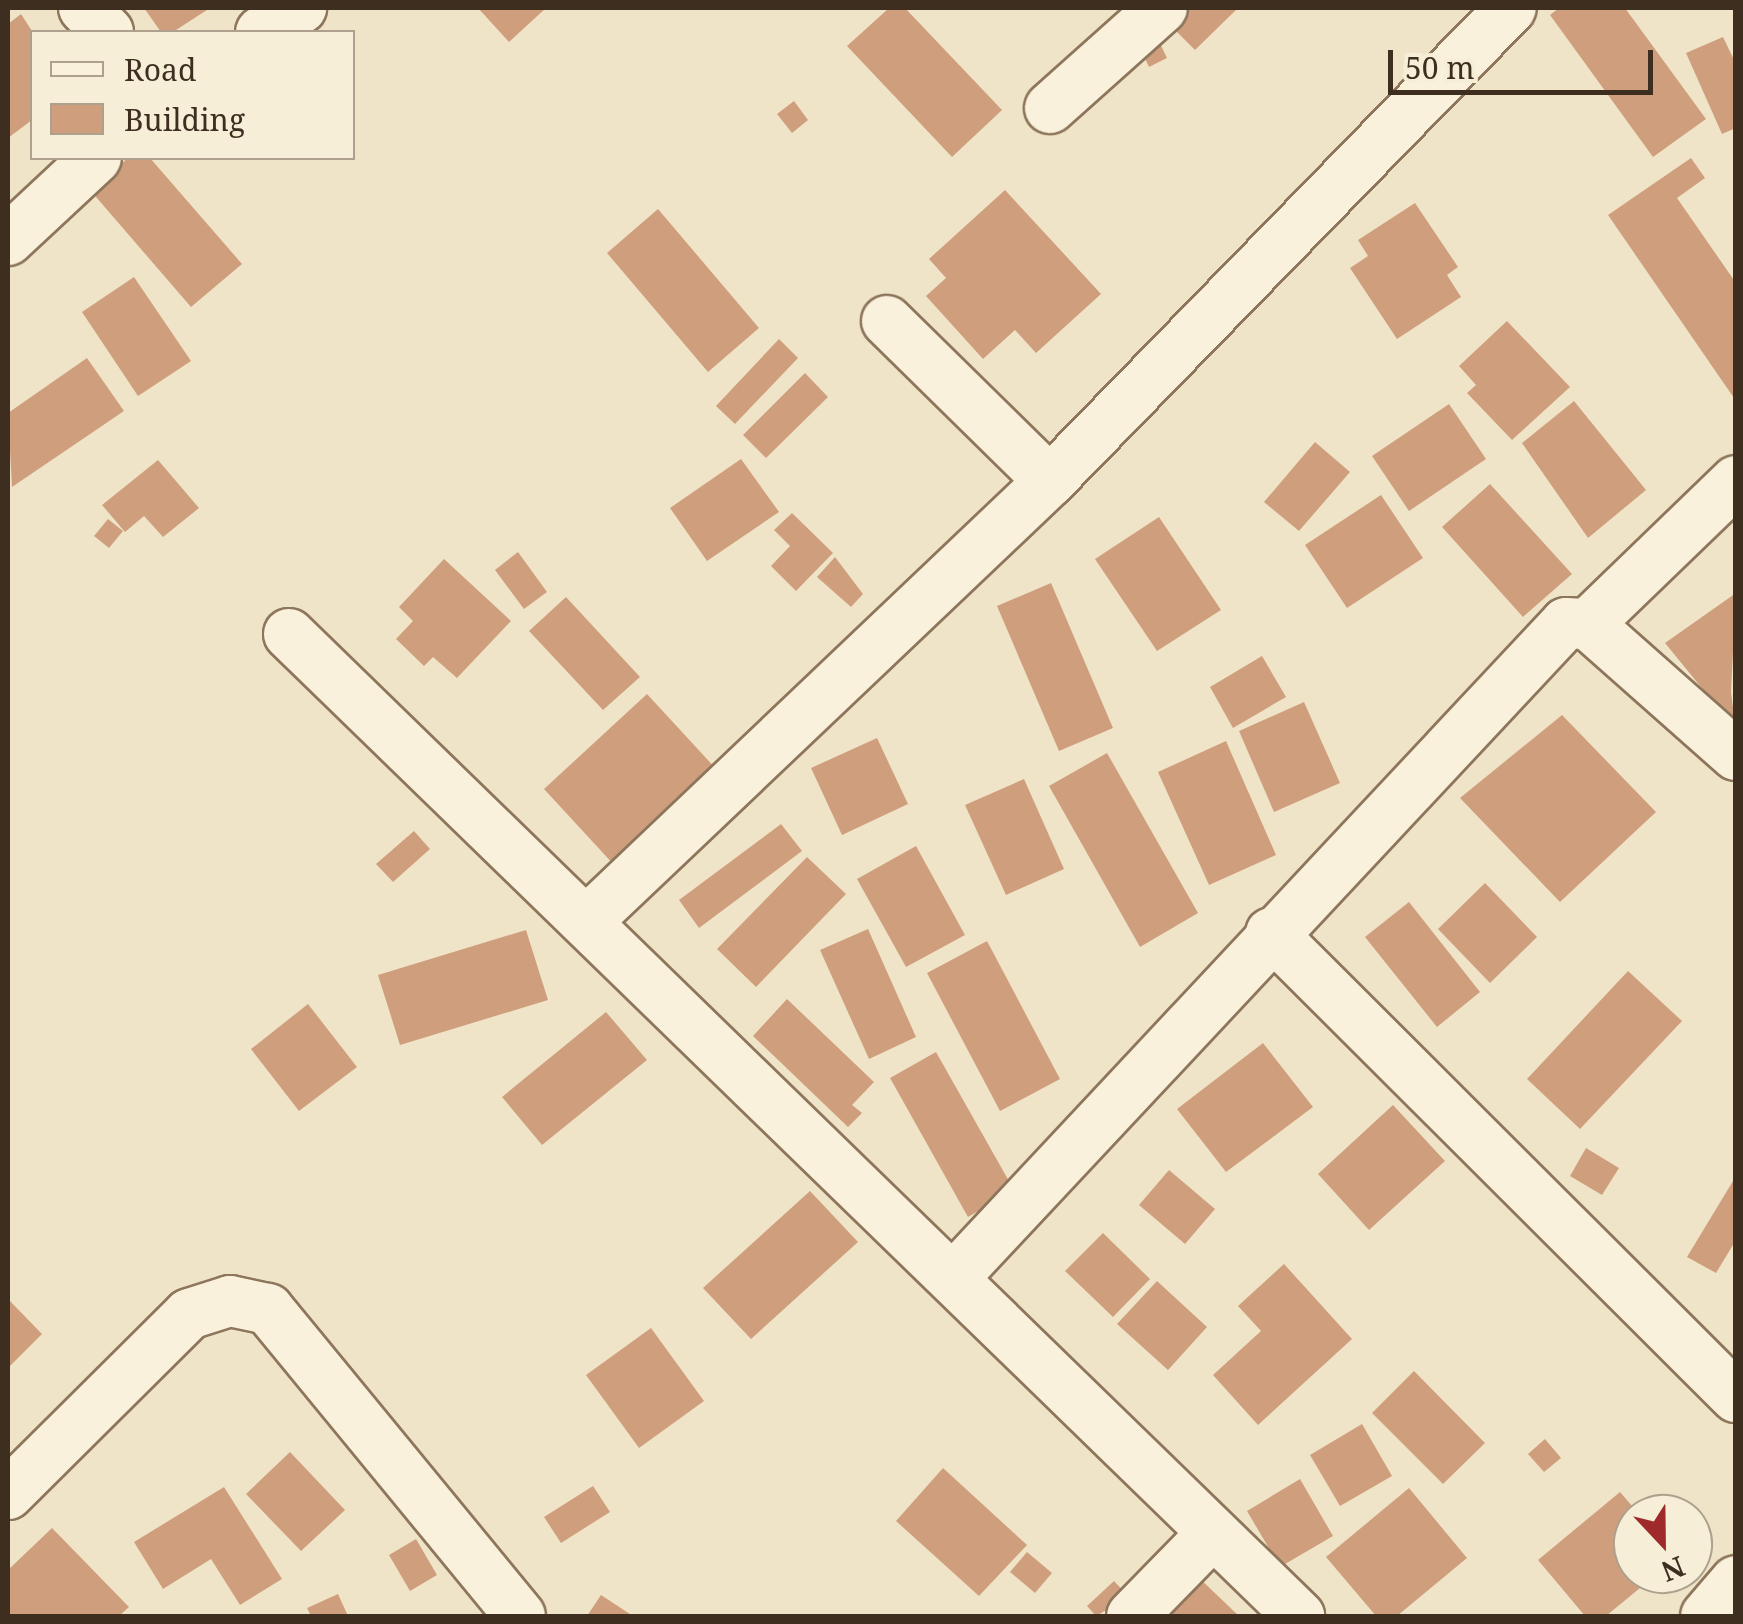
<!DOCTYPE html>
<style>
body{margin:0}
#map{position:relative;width:1743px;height:1624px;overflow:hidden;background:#f0e4c8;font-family:"Noto Serif",serif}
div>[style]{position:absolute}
.building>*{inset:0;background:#cf9f7d}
.roads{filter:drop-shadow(2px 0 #8d765c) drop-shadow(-2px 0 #8d765c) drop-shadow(0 2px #8d765c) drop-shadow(0 -2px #8d765c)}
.minor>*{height:50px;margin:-25px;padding:0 25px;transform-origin:25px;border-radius:25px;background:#faf1dc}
span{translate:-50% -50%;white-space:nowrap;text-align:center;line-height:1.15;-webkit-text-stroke:8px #f7eed8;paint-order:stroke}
.frame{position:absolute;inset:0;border:10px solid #3d2e20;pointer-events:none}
.legend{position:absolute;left:30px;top:30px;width:325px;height:130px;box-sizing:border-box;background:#f7eed8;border:2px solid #ada18e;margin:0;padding:12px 18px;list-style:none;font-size:30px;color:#3d2e20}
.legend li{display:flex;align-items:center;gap:20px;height:50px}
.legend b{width:50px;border:2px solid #ada18e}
.north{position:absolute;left:1613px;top:1494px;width:100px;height:100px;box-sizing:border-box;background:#f7eed8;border:2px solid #ada18e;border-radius:50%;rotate:158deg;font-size:28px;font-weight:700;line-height:40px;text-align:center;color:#3d2e20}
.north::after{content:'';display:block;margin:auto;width:35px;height:45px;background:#9e2a2b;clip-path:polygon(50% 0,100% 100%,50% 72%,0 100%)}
.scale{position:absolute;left:1388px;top:50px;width:265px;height:45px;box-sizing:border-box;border:5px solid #3d2e20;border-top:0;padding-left:12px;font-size:30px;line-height:35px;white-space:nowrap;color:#3d2e20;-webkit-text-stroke:8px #f7eed8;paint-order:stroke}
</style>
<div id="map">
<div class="building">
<div style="clip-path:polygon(144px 8px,210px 8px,173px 32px,161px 32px)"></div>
<div style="clip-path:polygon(478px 8px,546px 8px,509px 42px)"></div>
<div style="clip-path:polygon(889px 8px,905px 8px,1002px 110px,952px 157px,847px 46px)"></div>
<div style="clip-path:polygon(1185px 8px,1238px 8px,1195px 50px,1169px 24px)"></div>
<div style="clip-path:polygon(1559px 8px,1625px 8px,1706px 119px,1653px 157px,1550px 15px)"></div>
<div style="clip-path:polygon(21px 14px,32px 31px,32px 120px,8px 138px,8px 24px)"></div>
<div style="clip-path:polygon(1156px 35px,1167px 58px,1149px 67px,1138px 44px)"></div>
<div style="clip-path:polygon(1723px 37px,1736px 64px,1736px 128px,1722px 134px,1686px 53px)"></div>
<div style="clip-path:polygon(794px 101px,808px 120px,792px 133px,777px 114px)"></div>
<div style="clip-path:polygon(128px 158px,150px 158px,242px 264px,191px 307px,90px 190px)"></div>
<div style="clip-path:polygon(1691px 158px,1705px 178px,1677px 198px,1736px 283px,1736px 401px,1608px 215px)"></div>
<div style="clip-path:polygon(1005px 190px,1101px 294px,1036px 353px,1015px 330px,983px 359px,926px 296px,946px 278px,929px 259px)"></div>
<div style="clip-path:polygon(1415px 203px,1458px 267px,1447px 275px,1461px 297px,1397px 339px,1350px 268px,1368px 256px,1358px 240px)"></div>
<div style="clip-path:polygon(658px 209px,759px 328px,708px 372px,607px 253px)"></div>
<div style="clip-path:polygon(134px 277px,191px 361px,138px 396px,82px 312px)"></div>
<div style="clip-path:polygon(1507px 321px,1570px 387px,1512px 440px,1467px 393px,1476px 385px,1459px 366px)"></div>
<div style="clip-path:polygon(779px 339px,798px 358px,735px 424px,716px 406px)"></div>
<div style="clip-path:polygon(87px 358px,124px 411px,12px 487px,8px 413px)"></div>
<div style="clip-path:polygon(805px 373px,828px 397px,766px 458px,743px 435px)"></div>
<div style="clip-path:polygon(1574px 401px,1646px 490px,1588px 538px,1522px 443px)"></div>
<div style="clip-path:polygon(1449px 404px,1486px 459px,1409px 511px,1372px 456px)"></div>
<div style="clip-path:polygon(1315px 442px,1350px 472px,1299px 531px,1264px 502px)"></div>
<div style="clip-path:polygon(741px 459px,779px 512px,707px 561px,670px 508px)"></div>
<div style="clip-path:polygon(158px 460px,199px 508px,163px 537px,144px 516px,125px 532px,102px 505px)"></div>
<div style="clip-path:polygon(1490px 484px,1572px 574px,1523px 617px,1442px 527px)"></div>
<div style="clip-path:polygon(1381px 495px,1423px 558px,1347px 608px,1305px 545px)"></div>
<div style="clip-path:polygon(792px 513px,833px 553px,796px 591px,771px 566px,790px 546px,774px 530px)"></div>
<div style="clip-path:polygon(1159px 517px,1221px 610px,1157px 651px,1095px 559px)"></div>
<div style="clip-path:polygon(108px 519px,123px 531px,109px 548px,94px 536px)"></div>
<div style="clip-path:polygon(518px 552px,547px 592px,524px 609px,495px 570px)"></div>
<div style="clip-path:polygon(835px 557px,863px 594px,851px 607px,817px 577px)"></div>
<div style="clip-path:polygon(444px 559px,511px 621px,457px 678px,433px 657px,424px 666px,396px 639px,413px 621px,399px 607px)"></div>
<div style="clip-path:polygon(1051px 583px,1113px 728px,1059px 751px,997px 606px)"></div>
<div style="clip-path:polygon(1736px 593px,1731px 692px,1736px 730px,1665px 643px)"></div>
<div style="clip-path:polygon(566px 597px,640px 677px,603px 710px,529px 631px)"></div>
<div style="clip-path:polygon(1262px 656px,1286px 697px,1233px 728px,1210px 687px)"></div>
<div style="clip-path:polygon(647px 694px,718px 771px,615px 866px,544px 789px)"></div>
<div style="clip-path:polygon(1304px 702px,1340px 783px,1274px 812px,1239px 731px)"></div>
<div style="clip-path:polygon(1562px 715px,1656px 812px,1560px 902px,1460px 798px)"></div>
<div style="clip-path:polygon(877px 738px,908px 804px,842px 835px,811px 768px)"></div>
<div style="clip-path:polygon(1226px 741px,1276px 855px,1209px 885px,1158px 772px)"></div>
<div style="clip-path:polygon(1107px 753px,1198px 913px,1140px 947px,1049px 786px)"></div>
<div style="clip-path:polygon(1024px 779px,1064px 869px,1006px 895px,965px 805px)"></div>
<div style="clip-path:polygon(781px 824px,802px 851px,699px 928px,679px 900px)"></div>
<div style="clip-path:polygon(414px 831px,430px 849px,393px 882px,376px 864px)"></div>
<div style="clip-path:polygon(916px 846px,965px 935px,906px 967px,857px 879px)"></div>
<div style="clip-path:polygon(807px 857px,846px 894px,756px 987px,717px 949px)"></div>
<div style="clip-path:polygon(1485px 883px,1537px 937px,1490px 983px,1438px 929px)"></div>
<div style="clip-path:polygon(1409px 902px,1480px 992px,1437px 1027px,1365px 937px)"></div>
<div style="clip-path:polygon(868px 929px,916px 1037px,869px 1059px,820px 950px)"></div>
<div style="clip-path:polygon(526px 930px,548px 1000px,400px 1045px,378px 975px)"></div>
<div style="clip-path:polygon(987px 941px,1060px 1079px,1000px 1111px,927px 973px)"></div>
<div style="clip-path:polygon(1628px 971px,1682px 1021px,1580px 1129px,1527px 1079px)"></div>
<div style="clip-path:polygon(787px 999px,874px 1082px,852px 1105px,862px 1113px,848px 1127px,753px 1036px)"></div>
<div style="clip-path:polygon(308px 1004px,357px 1067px,299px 1111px,251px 1049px)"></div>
<div style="clip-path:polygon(606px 1012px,647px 1060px,542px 1145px,502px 1097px)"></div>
<div style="clip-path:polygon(1263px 1043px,1313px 1107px,1226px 1172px,1177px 1109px)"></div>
<div style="clip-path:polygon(936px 1052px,1014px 1190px,968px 1217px,890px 1078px)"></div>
<div style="clip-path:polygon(1393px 1105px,1445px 1161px,1369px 1230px,1318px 1174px)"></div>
<div style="clip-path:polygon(1586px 1148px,1619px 1168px,1602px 1195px,1570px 1176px)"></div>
<div style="clip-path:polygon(1169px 1170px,1215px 1209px,1185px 1244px,1139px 1205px)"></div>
<div style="clip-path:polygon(1733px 1181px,1736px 1240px,1716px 1273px,1687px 1257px)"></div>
<div style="clip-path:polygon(810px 1191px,858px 1242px,751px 1339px,703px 1288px)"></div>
<div style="clip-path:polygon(1103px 1233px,1150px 1279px,1113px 1317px,1065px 1271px)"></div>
<div style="clip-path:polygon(1284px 1264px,1352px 1339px,1258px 1425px,1213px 1375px,1261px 1331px,1238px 1306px)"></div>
<div style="clip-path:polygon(1157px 1281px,1207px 1327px,1168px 1370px,1117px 1324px)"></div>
<div style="clip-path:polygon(8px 1299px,42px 1334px,8px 1368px)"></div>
<div style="clip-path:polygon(651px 1328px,704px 1401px,639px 1448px,586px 1375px)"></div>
<div style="clip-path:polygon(1414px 1371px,1485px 1443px,1443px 1484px,1372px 1413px)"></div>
<div style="clip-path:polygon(1362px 1424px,1392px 1476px,1340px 1506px,1310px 1455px)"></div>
<div style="clip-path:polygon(1545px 1439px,1561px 1458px,1544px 1472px,1528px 1454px)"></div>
<div style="clip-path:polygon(290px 1452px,345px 1510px,301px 1551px,246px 1494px)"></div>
<div style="clip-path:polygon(943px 1468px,1027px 1545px,979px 1596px,896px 1521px)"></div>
<div style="clip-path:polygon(1300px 1479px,1333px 1536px,1280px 1567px,1247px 1511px)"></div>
<div style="clip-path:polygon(593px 1486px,610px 1512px,561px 1543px,544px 1517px)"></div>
<div style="clip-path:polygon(224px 1487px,282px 1579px,240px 1605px,211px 1559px,163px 1589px,134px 1542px)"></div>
<div style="clip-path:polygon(1409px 1488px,1467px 1558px,1397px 1616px,1376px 1616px,1326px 1557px)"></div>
<div style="clip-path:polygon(1620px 1492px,1639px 1514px,1633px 1574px,1657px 1574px,1606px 1616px,1585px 1616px,1538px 1560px)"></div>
<div style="clip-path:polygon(52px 1528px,129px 1607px,119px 1616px,8px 1616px,8px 1570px)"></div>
<div style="clip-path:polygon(416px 1539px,437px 1575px,410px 1591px,389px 1555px)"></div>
<div style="clip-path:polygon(1027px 1552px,1052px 1573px,1035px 1593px,1010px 1572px)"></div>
<div style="clip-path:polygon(1196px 1575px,1239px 1616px,1176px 1616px,1165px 1606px)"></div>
<div style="clip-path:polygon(1114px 1581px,1129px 1597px,1096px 1616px,1087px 1606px)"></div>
<div style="clip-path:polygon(338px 1594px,348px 1616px,311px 1616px,307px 1608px)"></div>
<div style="clip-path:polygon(601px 1595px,633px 1616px,587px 1616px)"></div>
</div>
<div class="roads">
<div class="minor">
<div style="left:84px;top:8px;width:34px;rotate:45deg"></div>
<div style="left:261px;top:32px;width:47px;rotate:-31deg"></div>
<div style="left:1050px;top:108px;width:150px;rotate:-41.8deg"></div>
<div style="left:8px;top:240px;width:120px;rotate:-43deg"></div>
<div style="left:887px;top:321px;width:228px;rotate:44.5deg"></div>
<div style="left:1588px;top:624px;width:206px;rotate:-44deg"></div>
<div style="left:289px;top:634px;width:1409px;rotate:44.19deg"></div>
<div style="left:588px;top:920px;width:637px;rotate:-43.54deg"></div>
<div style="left:1050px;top:481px;width:660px;rotate:-45.74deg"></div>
<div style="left:1271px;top:933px;width:657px;rotate:44.94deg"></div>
<div style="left:955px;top:1276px;width:894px;rotate:-46.9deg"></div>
<div style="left:1566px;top:623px;width:22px;rotate:3deg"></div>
<div style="left:1588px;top:624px;width:198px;rotate:41.5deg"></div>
<div style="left:8px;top:1494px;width:255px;rotate:-44.8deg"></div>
<div style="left:189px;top:1314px;width:43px;rotate:-17.6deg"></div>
<div style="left:230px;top:1301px;width:39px;rotate:12deg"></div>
<div style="left:268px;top:1309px;width:397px;rotate:50.6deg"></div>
<div style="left:1132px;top:1616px;width:115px;rotate:-45.7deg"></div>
<div style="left:1706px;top:1616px;width:46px;rotate:-49.4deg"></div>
</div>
</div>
<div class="frame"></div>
<ul class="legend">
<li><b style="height:12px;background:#faf1dc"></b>Road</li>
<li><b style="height:28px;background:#cf9f7d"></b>Building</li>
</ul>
<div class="north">N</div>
<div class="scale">50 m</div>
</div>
